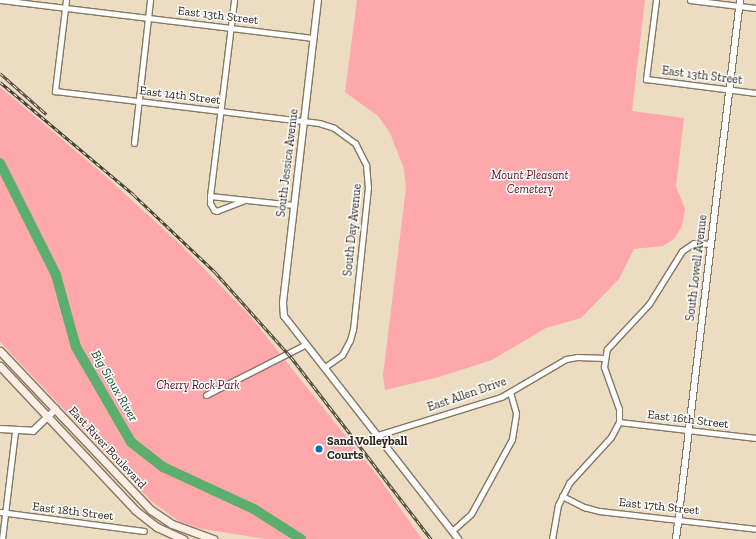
<!DOCTYPE html>
<style>
body{margin:0}
#map{position:relative;width:756px;height:539px;overflow:hidden;background:#ebdcc2;font-family:"Zilla Slab",serif}
div>[style]{position:absolute}
.green>*{inset:0;background:#fea8ac}
.river>*{height:10px;margin:-5px;padding:0 5px;transform-origin:5px;border-radius:5px;background:#5bae6d}
.roads{filter:drop-shadow(1px 0 #857860) drop-shadow(-1px 0 #857860) drop-shadow(0 1px #857860) drop-shadow(0 -1px #857860)}
.minor>*{height:5px;margin:-2.5px;padding:0 2.5px;transform-origin:2.5px;border-radius:2.5px;background:#fff}
.tertiary>*{height:6px;margin:-3px;padding:0 3px;transform-origin:3px;border-radius:3px;background:#fff}
.secondary>*{height:7px;margin:-3.5px;padding:0 3.5px;transform-origin:3.5px;border-radius:3.5px;background:#feeee6}
.rail>*{height:3px;margin-top:-1.5px;transform-origin:0;background:repeating-linear-gradient(90deg,#fff 0 4.5px,#484134 0 9px);box-sizing:border-box;border-block:1px solid #484134}
.dots>*{width:11px;height:11px;translate:-50% -50%;box-sizing:border-box;border:2px solid #fff;border-radius:50%}
span{translate:-50% -50%;white-space:nowrap;text-align:center;line-height:1.15;-webkit-text-stroke:3px #fff;paint-order:stroke}
.street-label{font-size:12px;color:#292319}
.park-label{font-size:12px;color:#64051c;font-style:italic}
.poi-label{font-size:12px;color:#292319;font-weight:700}
.left{translate:0 -50%;text-align:left}
.water-label{font-size:13px;color:#114e23;font-style:italic}
</style>
<div id="map">
<div class="green">
<div style="clip-path:polygon(357px 0,645px 0,632px 111px,684px 118px,676px 186px,685px 209px,682px 226px,674px 239px,663px 246px,634px 249px,619px 279px,581px 318px,546px 328px,492px 360px,439px 377px,385px 390px,383px 375px,406px 188px,404px 169px,390px 133px,378px 116px,345px 92px)"></div>
<div style="clip-path:polygon(evenodd,0 87px,103px 174px,183px 247px,250px 316px,376px 474px,422px 539px,265px 539px,197px 528px,180px 522px,151px 501px,0 342px,0 87px,4px 171px,31px 220px,48px 259px,4px 171px)"></div>
</div>
<div class="river">
<div style="left:0;top:163px;width:125px;rotate:63.4deg"></div>
<div style="left:56px;top:275px;width:75px;rotate:74.5deg"></div>
<div style="left:76px;top:347px;width:110px;rotate:59.9deg"></div>
<div style="left:131px;top:442px;width:41px;rotate:38deg"></div>
<div style="left:163px;top:467px;width:100px;rotate:24.8deg"></div>
<div style="left:254px;top:509px;width:56px;rotate:32.6deg"></div>
</div>
<div class="roads">
<div class="minor">
<div style="left:0;top:0;width:315px;rotate:6.9deg"></div>
<div style="left:66px;top:0;width:92px;rotate:96.9deg"></div>
<div style="left:55px;top:91px;width:266px;rotate:6.9deg"></div>
<div style="left:319px;top:123px;width:16px;rotate:18deg"></div>
<div style="left:334px;top:128px;width:26px;rotate:36deg"></div>
<div style="left:355px;top:143px;width:25px;rotate:63deg"></div>
<div style="left:366px;top:165px;width:22px;rotate:85deg"></div>
<div style="left:368px;top:187px;width:143px;rotate:96deg"></div>
<div style="left:353px;top:329px;width:11px;rotate:105deg"></div>
<div style="left:350px;top:340px;width:17px;rotate:118deg"></div>
<div style="left:342px;top:355px;width:21px;rotate:145deg"></div>
<div style="left:656px;top:0;width:80px;rotate:97.2deg"></div>
<div style="left:646px;top:79px;width:111px;rotate:7.3deg"></div>
<div style="left:690px;top:0;width:66px;rotate:6.9deg"></div>
<div style="left:134px;top:143px;width:144px;rotate:-83.6deg"></div>
<div style="left:210px;top:196px;width:197px;rotate:-83deg"></div>
<div style="left:245px;top:200px;width:30px;rotate:159deg"></div>
<div style="left:217px;top:211px;width:3px;rotate:-162deg"></div>
<div style="left:214px;top:210px;width:8px;rotate:-120deg"></div>
<div style="left:210px;top:203px;width:7px;rotate:-90deg"></div>
<div style="left:210px;top:196px;width:84px;rotate:6.1deg"></div>
<div style="left:206px;top:395px;width:112px;rotate:-27deg"></div>
<div style="left:619px;top:422px;width:138px;rotate:6.7deg"></div>
<div style="left:378px;top:435px;width:129px;rotate:-17.2deg"></div>
<div style="left:501px;top:397px;width:75px;rotate:-30.3deg"></div>
<div style="left:566px;top:359px;width:11px;rotate:-10deg"></div>
<div style="left:577px;top:357px;width:28px;rotate:2deg"></div>
<div style="left:562px;top:496px;width:25px;rotate:27deg"></div>
<div style="left:584px;top:507px;width:16px;rotate:15deg"></div>
<div style="left:599px;top:511px;width:158px;rotate:6.5deg"></div>
<div style="left:0;top:512px;width:145px;rotate:7.5deg"></div>
<div style="left:452px;top:531px;width:25px;rotate:-42deg"></div>
<div style="left:471px;top:514px;width:85px;rotate:-61.3deg"></div>
<div style="left:512px;top:439px;width:26px;rotate:-81deg"></div>
<div style="left:516px;top:413px;width:22px;rotate:-106deg"></div>
<div style="left:2px;top:539px;width:108px;rotate:-83.1deg"></div>
<div style="left:552px;top:539px;width:35px;rotate:-80deg"></div>
<div style="left:558px;top:505px;width:25px;rotate:-63deg"></div>
<div style="left:569px;top:483px;width:62px;rotate:-47.6deg"></div>
<div style="left:611px;top:437px;width:17px;rotate:-62deg"></div>
<div style="left:619px;top:422px;width:13px;rotate:-90deg"></div>
<div style="left:619px;top:409px;width:45px;rotate:-109.7deg"></div>
<div style="left:604px;top:367px;width:18px;rotate:-81deg"></div>
<div style="left:607px;top:349px;width:62px;rotate:-47deg"></div>
<div style="left:649px;top:304px;width:62px;rotate:-58.1deg"></div>
<div style="left:682px;top:251px;width:14px;rotate:-34deg"></div>
<div style="left:694px;top:243px;width:17px;rotate:3deg"></div>
</div>
<div class="tertiary">
<div style="left:318px;top:0;width:305px;rotate:96.6deg"></div>
<div style="left:283px;top:303px;width:13px;rotate:86deg"></div>
<div style="left:284px;top:316px;width:283px;rotate:52deg"></div>
<div style="left:0;top:429px;width:33px;rotate:3deg"></div>
<div style="left:33px;top:431px;width:32px;rotate:-44deg"></div>
<div style="left:676px;top:539px;width:543px;rotate:-83.23deg"></div>
</div>
<div class="secondary">
<div style="left:0;top:351px;width:219px;rotate:46.5deg"></div>
<div style="left:151px;top:510px;width:25px;rotate:34deg"></div>
<div style="left:172px;top:524px;width:44px;rotate:20.1deg"></div>
<div style="left:0;top:366px;width:197px;rotate:46.8deg"></div>
<div style="left:135px;top:510px;width:28px;rotate:38deg"></div>
<div style="left:157px;top:527px;width:29px;rotate:25deg"></div>
</div>
</div>
<div class="rail">
<div style="left:0;top:73px;width:62px;rotate:41.7deg"></div>
<div style="left:0;top:82px;width:175px;rotate:40.1deg"></div>
<div style="left:134px;top:195px;width:112px;rotate:43.5deg"></div>
<div style="left:215px;top:272px;width:114px;rotate:48.2deg"></div>
<div style="left:291px;top:357px;width:230px;rotate:52.4deg"></div>
</div>
<div class="dots">
<div style="left:319px;top:449px;background:#006db8"></div>
</div>
<div class="street-label">
<span style="left:218px;top:16px;rotate:7deg">East 13th Street</span>
<span style="left:702px;top:76px;rotate:7deg">East 13th Street</span>
<span style="left:180px;top:96px;rotate:7deg">East 14th Street</span>
<span style="left:288px;top:163px;rotate:-83deg">South Jessica Avenue</span>
<span style="left:353px;top:230px;rotate:-84deg">South Day Avenue</span>
<span style="left:697px;top:268px;rotate:-83deg">South Lowell Avenue</span>
<span style="left:467px;top:395px;rotate:-19deg">East Allen Drive</span>
<span style="left:688px;top:420px;rotate:7deg">East 16th Street</span>
<span style="left:107px;top:448px;rotate:47deg">East River Boulevard</span>
<span style="left:659px;top:507px;rotate:6deg">East 17th Street</span>
<span style="left:73px;top:512px;rotate:7deg">East 18th Street</span>
</div>
<div class="park-label">
<span style="left:530px;top:183px">Mount Pleasant<br>Cemetery</span>
<span style="left:198px;top:386px">Cherry Rock Park</span>
</div>
<div class="poi-label">
<span class="left" style="left:327px;top:449px">Sand Volleyball<br>Courts</span>
</div>
<div class="water-label">
<span style="left:114px;top:386px;rotate:60deg">Big Sioux River</span>
</div>
</div>
